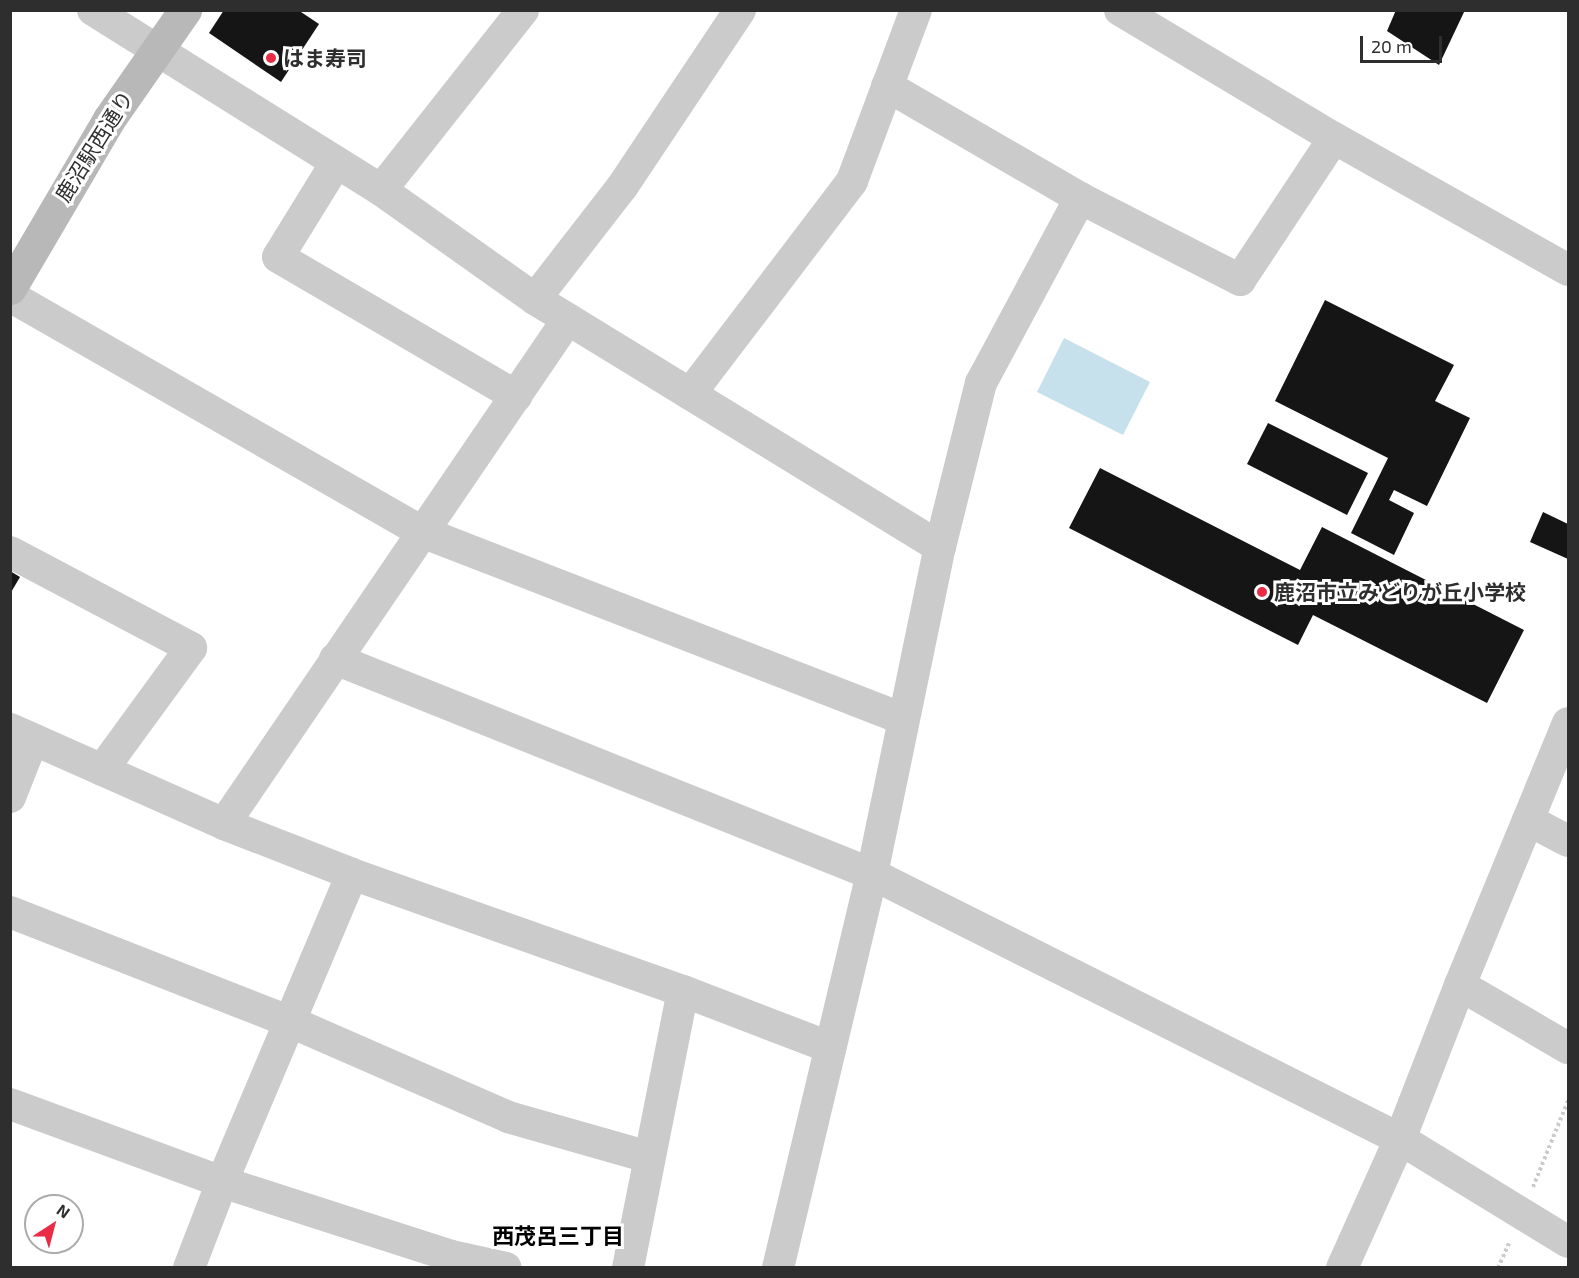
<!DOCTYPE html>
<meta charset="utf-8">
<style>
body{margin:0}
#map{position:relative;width:1579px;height:1278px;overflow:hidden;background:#fff;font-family:"Exo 2","Noto Sans JP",sans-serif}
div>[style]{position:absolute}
.water>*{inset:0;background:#c6e0ec}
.building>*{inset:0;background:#151515}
.path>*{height:4px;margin-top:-2px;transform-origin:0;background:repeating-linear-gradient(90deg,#cbcbcb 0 3px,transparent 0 6px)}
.street>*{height:32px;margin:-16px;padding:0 16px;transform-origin:16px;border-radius:16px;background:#cbcbcb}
.secondary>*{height:33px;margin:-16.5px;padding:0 16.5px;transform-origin:16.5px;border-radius:16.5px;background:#b8b8b8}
.dots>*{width:16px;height:16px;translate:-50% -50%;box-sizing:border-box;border:3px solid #fff;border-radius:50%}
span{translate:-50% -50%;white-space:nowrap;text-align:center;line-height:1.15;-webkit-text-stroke:6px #fff;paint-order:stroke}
.poi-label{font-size:21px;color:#2e2e2e;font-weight:700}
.left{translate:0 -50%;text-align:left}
.street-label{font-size:21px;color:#2e2e2e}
.neighbourhood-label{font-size:22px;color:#000;font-weight:700}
.frame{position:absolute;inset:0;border:12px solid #2e2e2e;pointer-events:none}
.north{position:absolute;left:24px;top:1194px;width:60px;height:60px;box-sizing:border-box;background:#fff;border:2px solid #ababab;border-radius:50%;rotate:36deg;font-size:16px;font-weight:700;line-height:24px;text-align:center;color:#2e2e2e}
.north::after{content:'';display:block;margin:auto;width:21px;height:27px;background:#e92b45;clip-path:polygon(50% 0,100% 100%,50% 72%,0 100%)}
.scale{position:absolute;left:1360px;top:36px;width:82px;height:27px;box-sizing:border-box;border:3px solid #2e2e2e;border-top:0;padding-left:8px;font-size:18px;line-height:21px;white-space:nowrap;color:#2e2e2e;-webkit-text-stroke:4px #fff;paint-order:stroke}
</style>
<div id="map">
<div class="water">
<div style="clip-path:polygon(1064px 338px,1150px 382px,1123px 435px,1037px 392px)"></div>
</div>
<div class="building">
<div style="clip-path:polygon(224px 10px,298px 10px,319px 24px,281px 82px,209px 33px)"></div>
<div style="clip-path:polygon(1396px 10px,1465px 10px,1439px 65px,1387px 31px)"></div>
<div style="clip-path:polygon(1325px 300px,1454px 365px,1435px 401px,1470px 418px,1427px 506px,1394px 490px,1389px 500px,1414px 513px,1394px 555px,1351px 533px,1388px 458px,1275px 401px)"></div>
<div style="clip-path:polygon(1268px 423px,1368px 473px,1347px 515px,1247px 464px)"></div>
<div style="clip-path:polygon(1100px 468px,1300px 570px,1322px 527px,1524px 630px,1487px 703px,1313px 615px,1298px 645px,1069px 528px)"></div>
<div style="clip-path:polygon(1543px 512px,1568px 524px,1568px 559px,1530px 542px)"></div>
<div style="clip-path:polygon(10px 571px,20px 577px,10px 594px)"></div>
</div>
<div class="path">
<div style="left:1533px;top:1187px;width:93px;rotate:-67.9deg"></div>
<div style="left:1498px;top:1268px;width:30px;rotate:-66deg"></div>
</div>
<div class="street">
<div style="left:93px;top:10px;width:340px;rotate:32deg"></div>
<div style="left:381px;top:190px;width:189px;rotate:35.3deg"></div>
<div style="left:535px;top:299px;width:475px;rotate:31.5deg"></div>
<div style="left:1120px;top:10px;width:249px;rotate:30.9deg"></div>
<div style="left:1334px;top:138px;width:269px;rotate:29.4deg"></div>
<div style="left:887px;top:86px;width:223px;rotate:30.1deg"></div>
<div style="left:1080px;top:198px;width:180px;rotate:27.1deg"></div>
<div style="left:1240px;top:280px;width:170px;rotate:-56.5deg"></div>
<div style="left:336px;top:163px;width:110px;rotate:121.7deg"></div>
<div style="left:278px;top:257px;width:276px;rotate:30.3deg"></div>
<div style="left:381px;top:190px;width:229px;rotate:-51.7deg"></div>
<div style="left:10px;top:296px;width:475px;rotate:29.8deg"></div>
<div style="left:422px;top:532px;width:516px;rotate:21.24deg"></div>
<div style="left:535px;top:299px;width:142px;rotate:-52.2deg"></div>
<div style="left:622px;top:187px;width:213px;rotate:-56.3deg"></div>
<div style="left:690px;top:394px;width:268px;rotate:-52.7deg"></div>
<div style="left:852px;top:181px;width:183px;rotate:-69.5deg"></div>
<div style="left:10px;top:552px;width:205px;rotate:27.9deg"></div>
<div style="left:191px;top:648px;width:151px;rotate:126.1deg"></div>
<div style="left:335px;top:659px;width:578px;rotate:21.82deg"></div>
<div style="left:872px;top:874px;width:591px;rotate:26.65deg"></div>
<div style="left:1400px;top:1139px;width:197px;rotate:31.5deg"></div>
<div style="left:10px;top:729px;width:234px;rotate:23.9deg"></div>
<div style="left:224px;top:824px;width:137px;rotate:21.3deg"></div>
<div style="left:352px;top:874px;width:351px;rotate:19.5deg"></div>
<div style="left:683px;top:991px;width:156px;rotate:21deg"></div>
<div style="left:10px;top:797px;width:62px;rotate:-68.4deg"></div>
<div style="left:1528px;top:820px;width:45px;rotate:27.7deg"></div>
<div style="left:224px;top:824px;width:611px;rotate:-55.74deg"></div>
<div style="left:10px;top:912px;width:302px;rotate:21.4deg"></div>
<div style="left:291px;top:1022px;width:237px;rotate:23.6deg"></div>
<div style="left:508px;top:1117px;width:146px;rotate:15.9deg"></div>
<div style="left:1460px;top:985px;width:125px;rotate:30.3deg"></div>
<div style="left:10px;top:1104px;width:226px;rotate:20.2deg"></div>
<div style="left:222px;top:1182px;width:241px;rotate:17.9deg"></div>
<div style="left:451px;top:1256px;width:56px;rotate:12.3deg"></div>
<div style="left:189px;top:1268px;width:92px;rotate:-69deg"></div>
<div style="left:222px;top:1182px;width:334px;rotate:-67.1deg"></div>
<div style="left:628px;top:1268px;width:282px;rotate:-78.8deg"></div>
<div style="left:778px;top:1268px;width:405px;rotate:-76.6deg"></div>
<div style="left:872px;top:874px;width:334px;rotate:-78.3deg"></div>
<div style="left:940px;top:547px;width:169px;rotate:-76deg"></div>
<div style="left:981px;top:383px;width:210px;rotate:-61.8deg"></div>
<div style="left:1342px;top:1268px;width:141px;rotate:-65.8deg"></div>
<div style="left:1400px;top:1139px;width:165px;rotate:-68.7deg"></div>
<div style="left:1460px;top:985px;width:283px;rotate:-67.6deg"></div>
</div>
<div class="secondary">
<div style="left:10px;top:288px;width:196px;rotate:-59.6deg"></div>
<div style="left:109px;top:119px;width:133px;rotate:-55.1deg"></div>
</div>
<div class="dots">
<div style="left:271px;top:58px;background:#e92b45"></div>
<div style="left:1262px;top:592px;background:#e92b45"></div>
</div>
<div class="poi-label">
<span class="left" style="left:283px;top:58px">はま寿司</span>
<span class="left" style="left:1274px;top:592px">鹿沼市立みどりが丘小学校</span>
</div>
<div class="street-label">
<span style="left:94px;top:146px;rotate:-58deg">鹿沼駅西通り</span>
</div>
<div class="neighbourhood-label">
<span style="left:558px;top:1236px">西茂呂三丁目</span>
</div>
<div class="frame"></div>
<div class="north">N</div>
<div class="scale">20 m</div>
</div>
